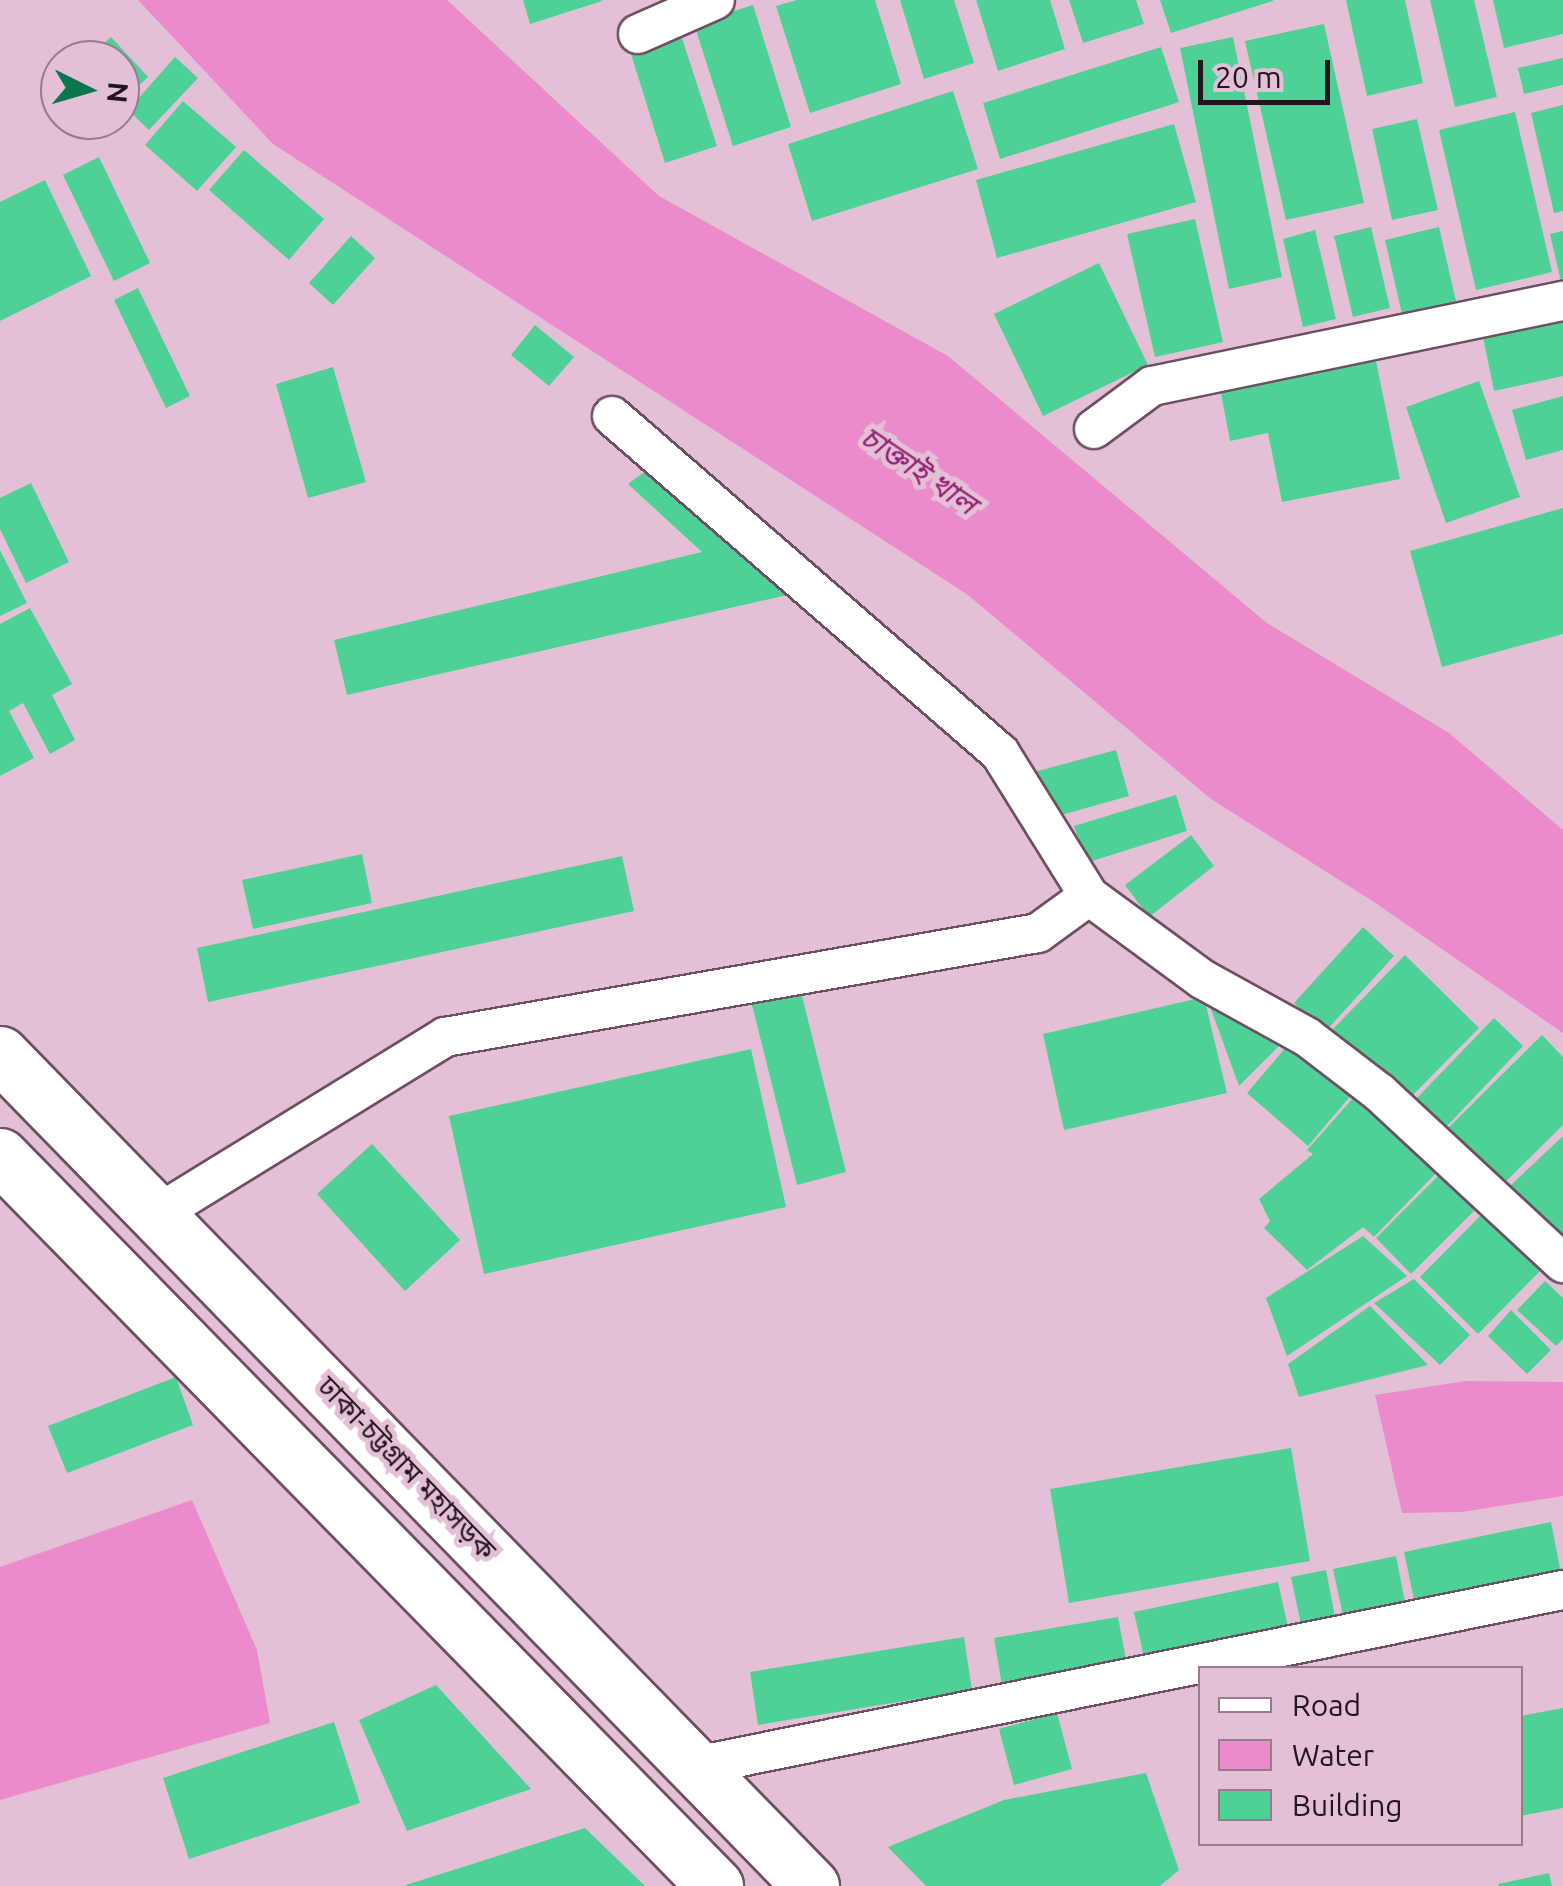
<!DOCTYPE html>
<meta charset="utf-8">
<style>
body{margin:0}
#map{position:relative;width:1563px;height:1886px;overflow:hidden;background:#e4c0d6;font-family:Ubuntu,"Noto Sans Bengali",sans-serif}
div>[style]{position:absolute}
.water>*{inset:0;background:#ec8bcb}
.building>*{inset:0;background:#4ed197}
.roads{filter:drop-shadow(2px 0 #6f4f63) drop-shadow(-2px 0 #6f4f63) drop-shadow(0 2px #6f4f63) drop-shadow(0 -2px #6f4f63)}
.street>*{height:38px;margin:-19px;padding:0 19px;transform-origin:19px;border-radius:19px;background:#fff}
.highway>*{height:55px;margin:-27.5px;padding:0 27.5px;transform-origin:27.5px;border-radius:27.5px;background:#fff}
span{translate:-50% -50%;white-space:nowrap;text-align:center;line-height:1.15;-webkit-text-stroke:10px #e4c0d6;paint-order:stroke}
.street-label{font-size:28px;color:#22151e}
.water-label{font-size:30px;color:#911f73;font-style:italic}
.legend{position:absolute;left:1198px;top:1666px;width:325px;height:180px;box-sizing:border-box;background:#e4c0d6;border:2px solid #967c8c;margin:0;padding:12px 18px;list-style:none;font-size:30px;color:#22151e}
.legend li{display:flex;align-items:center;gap:20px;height:50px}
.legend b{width:50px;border:2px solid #967c8c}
.north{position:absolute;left:40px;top:40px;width:100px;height:100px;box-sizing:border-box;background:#e4c0d6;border:2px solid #967c8c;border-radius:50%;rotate:95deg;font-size:28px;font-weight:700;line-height:40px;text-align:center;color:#22151e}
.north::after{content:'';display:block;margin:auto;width:35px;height:45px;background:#0c764f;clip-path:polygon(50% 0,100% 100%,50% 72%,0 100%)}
.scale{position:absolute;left:1198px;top:60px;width:132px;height:45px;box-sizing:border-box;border:5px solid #22151e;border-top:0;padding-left:12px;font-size:30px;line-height:35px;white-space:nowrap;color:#22151e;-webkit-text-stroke:8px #e4c0d6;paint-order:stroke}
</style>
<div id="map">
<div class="water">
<div style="clip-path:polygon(138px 0,447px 0,659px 196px,948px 356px,1267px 623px,1449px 733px,1563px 830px,1563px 1033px,1374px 902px,1211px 799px,968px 595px,273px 144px)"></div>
<div style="clip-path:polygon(1466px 1381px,1563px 1382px,1563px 1496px,1462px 1512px,1402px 1513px,1375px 1395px)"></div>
<div style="clip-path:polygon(192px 1500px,257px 1650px,270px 1723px,0 1800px,0 1567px)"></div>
</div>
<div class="building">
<div style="clip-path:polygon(523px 0,602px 0,602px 1px,530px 24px)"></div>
<div style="clip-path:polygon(797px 0,875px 0,901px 84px,810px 113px,776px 6px)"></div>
<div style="clip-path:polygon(900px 0,954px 0,974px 63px,924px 79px)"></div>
<div style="clip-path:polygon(976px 0,1050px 0,1065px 49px,998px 71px)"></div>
<div style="clip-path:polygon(1069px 0,1136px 0,1144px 24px,1083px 43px)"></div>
<div style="clip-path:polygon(1160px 0,1273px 0,1273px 1px,1171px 33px)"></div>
<div style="clip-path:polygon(1346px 0,1405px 0,1423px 83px,1367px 96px)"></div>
<div style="clip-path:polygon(1430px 0,1474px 0,1497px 97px,1455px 107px)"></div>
<div style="clip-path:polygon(1493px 0,1563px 0,1563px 34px,1504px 48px)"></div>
<div style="clip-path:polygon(753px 5px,791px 127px,733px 146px,694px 24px)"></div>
<div style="clip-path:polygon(1324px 24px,1364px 203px,1286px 220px,1245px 41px)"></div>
<div style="clip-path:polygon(111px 37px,148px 77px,128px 96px,120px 87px,120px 60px,91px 56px)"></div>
<div style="clip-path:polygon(1233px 37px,1282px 277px,1229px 289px,1180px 48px)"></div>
<div style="clip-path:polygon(682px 38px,717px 146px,665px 163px,631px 54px)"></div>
<div style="clip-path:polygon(1161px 47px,1179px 102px,1000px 159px,983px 103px)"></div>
<div style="clip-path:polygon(175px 57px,198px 78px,149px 130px,128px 110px)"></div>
<div style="clip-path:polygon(1563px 58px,1563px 85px,1524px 94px,1518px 68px)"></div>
<div style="clip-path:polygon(953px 91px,978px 169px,812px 221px,788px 144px)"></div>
<div style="clip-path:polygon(183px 101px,236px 147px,197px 191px,145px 145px)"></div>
<div style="clip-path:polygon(1563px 105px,1563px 211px,1554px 213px,1531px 113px)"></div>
<div style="clip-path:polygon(1515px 112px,1552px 272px,1476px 290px,1439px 130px)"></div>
<div style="clip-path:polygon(1417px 119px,1438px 210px,1392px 220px,1372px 129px)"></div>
<div style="clip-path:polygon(1174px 124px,1196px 202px,997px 258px,976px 180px)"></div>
<div style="clip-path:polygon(244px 150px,324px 219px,289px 260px,209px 190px)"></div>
<div style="clip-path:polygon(99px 157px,150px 263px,114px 281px,63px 175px)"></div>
<div style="clip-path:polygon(45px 180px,91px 276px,0 321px,0 202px)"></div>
<div style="clip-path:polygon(1195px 219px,1223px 342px,1155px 357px,1127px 234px)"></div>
<div style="clip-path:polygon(1371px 227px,1390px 308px,1353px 317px,1334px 236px)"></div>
<div style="clip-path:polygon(1439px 227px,1456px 301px,1402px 314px,1385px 240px)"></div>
<div style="clip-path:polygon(1315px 230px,1336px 319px,1303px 327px,1283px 239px)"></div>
<div style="clip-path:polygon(1563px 231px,1563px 282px,1561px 282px,1550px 234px)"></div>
<div style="clip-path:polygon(351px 236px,375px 258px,333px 305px,309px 283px)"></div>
<div style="clip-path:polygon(1099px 263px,1148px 365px,1043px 416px,994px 314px)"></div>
<div style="clip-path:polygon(138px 288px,190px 396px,166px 408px,114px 300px)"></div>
<div style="clip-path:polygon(1563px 315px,1563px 376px,1494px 391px,1482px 332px)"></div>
<div style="clip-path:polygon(535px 325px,574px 357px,549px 386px,511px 355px)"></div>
<div style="clip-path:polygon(1375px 356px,1400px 479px,1282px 502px,1268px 433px,1230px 441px,1220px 388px)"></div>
<div style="clip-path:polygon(333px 367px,366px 482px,308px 498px,276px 384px)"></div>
<div style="clip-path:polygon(1479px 381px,1520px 497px,1446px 523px,1406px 407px)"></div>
<div style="clip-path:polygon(1563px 396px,1563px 450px,1526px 460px,1512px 410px)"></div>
<div style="clip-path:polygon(647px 470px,792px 594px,347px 695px,334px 640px,702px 552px,628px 484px)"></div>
<div style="clip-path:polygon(31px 483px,69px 562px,26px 583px,0 529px,0 498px)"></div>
<div style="clip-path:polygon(1563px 508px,1563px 634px,1442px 667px,1410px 551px)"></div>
<div style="clip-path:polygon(0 550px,27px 603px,0 616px)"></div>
<div style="clip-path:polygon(30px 608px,72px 684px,52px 695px,75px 740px,50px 754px,23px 703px,9px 711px,34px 758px,0 776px,0 624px)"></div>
<div style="clip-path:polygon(1116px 750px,1129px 796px,1047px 819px,1034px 772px)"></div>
<div style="clip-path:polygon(1176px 795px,1187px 831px,1086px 863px,1074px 826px)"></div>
<div style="clip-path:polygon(1191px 835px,1214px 866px,1149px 917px,1125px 885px)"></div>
<div style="clip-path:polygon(362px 854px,372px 903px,253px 929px,242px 880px)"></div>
<div style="clip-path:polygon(622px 856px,634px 911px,208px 1002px,197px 948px)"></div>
<div style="clip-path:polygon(1363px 927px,1394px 956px,1325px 1032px,1294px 1003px)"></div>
<div style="clip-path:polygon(1405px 955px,1479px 1028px,1404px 1104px,1331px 1031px)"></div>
<div style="clip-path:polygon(800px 988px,846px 1172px,797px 1185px,751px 1001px)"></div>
<div style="clip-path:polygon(1204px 997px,1227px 1093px,1064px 1130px,1043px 1034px)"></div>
<div style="clip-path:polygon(1208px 1001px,1290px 1035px,1239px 1086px)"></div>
<div style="clip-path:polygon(1494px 1018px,1523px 1046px,1445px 1128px,1416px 1099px)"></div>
<div style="clip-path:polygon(1542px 1035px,1563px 1057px,1563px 1125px,1494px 1193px,1439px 1137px)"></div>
<div style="clip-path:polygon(1293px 1039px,1354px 1092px,1308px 1146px,1247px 1093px)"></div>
<div style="clip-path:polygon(751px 1049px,786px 1207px,484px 1274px,449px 1116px)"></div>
<div style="clip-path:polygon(1361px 1089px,1441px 1168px,1374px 1237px,1363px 1227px,1307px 1270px,1264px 1228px,1270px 1221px,1259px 1199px,1313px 1154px,1307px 1150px)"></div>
<div style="clip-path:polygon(1563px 1136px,1563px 1245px,1509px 1187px)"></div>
<div style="clip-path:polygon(372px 1144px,460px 1240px,405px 1291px,317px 1194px)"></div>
<div style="clip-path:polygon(1444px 1170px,1479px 1206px,1411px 1274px,1376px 1238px)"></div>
<div style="clip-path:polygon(1486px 1210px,1544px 1267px,1478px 1334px,1420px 1277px)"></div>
<div style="clip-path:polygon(1363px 1236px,1407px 1276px,1287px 1356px,1266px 1298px)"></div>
<div style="clip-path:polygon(1414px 1279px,1470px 1335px,1440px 1365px,1374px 1303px)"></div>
<div style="clip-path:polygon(1545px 1281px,1563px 1298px,1563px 1339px,1556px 1346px,1517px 1310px)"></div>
<div style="clip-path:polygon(1370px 1306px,1428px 1365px,1299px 1397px,1288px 1364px)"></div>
<div style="clip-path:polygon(1511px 1310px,1551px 1350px,1527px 1374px,1488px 1336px)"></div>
<div style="clip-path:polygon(176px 1377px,193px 1425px,67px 1473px,48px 1426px)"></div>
<div style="clip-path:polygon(1291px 1448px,1310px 1561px,1069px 1603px,1050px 1489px)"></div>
<div style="clip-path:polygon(1551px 1522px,1561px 1573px,1415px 1604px,1404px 1552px)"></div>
<div style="clip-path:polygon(1396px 1556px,1406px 1607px,1344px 1620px,1333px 1569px)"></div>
<div style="clip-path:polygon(1326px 1570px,1336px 1622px,1302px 1629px,1291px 1577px)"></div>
<div style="clip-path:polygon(1278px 1582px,1290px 1636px,1146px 1666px,1134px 1612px)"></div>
<div style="clip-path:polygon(1118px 1617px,1128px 1670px,1003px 1691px,994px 1638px)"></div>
<div style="clip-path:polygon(964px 1637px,972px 1690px,758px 1725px,750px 1672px)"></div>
<div style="clip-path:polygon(436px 1685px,531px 1789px,407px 1831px,359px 1720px)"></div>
<div style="clip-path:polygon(1563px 1708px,1563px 1808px,1520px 1816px,1520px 1716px)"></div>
<div style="clip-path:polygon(1057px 1713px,1072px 1769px,1014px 1785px,999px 1729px)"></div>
<div style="clip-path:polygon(334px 1722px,360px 1803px,189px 1859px,163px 1778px)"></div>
<div style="clip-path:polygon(1146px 1773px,1179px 1870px,1160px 1886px,926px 1886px,888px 1847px,1004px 1800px)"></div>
<div style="clip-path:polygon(585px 1828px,645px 1886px,406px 1886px,406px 1885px)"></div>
<div style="clip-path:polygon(1549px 1873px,1552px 1886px,1499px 1886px,1498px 1884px)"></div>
</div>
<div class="roads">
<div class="street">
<div style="left:638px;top:34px;width:84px;rotate:-23.8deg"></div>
<div style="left:612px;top:416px;width:514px;rotate:40.98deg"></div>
<div style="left:1000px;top:753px;width:168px;rotate:58.1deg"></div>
<div style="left:1089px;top:896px;width:140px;rotate:36.3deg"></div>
<div style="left:1202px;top:979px;width:120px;rotate:28.9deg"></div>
<div style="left:1307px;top:1037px;width:92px;rotate:37.5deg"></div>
<div style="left:1380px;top:1093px;width:250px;rotate:42.9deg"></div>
<div style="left:1094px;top:429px;width:72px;rotate:-36.6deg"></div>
<div style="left:1152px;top:386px;width:420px;rotate:-11.7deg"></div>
<div style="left:159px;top:1213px;width:336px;rotate:-31.6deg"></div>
<div style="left:445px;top:1037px;width:602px;rotate:-9.95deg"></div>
<div style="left:1038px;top:933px;width:63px;rotate:-36deg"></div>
<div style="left:696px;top:1766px;width:885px;rotate:-11.48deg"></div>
</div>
<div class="highway">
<div style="left:0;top:1054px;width:1162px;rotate:45.73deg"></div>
<div style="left:0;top:1156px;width:1022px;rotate:45.59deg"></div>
</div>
</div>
<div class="street-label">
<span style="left:407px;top:1468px;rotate:46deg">ঢাকা-চট্টগ্রাম মহাসড়ক</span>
</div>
<div class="water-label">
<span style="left:919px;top:470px;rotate:34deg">চাক্তাই খাল</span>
</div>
<ul class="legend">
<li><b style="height:12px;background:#fff"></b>Road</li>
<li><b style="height:28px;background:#ec8bcb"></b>Water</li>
<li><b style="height:28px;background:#4ed197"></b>Building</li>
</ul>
<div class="north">N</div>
<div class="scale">20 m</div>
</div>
